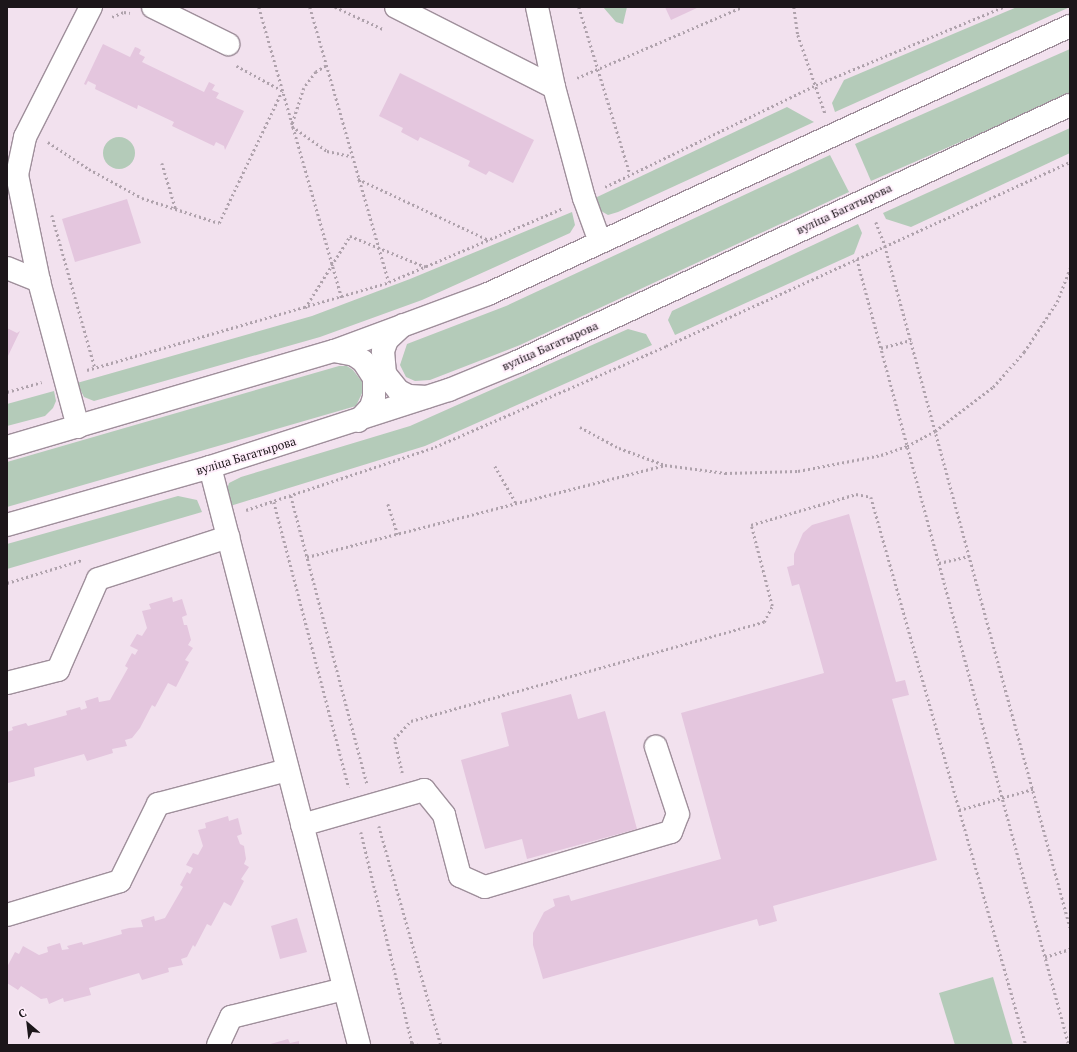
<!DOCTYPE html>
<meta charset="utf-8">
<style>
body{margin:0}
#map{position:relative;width:1077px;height:1052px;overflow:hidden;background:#f2e1ee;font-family:"PT Serif",serif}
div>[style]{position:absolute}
.green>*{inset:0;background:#b4cbb9}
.round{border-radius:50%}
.building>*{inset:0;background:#e4c6de}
.path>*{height:2.5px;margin-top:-1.25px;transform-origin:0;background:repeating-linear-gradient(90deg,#afa2ac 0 2px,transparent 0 5px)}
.roads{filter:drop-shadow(1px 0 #9f8f9b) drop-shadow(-1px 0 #9f8f9b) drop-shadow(0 1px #9f8f9b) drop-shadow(0 -1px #9f8f9b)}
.minor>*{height:22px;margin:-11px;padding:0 11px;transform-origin:11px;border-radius:11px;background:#fff}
span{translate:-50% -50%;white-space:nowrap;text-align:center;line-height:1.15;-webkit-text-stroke:3.5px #ffeefb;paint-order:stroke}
.street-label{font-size:12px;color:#1c161a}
.frame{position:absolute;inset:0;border:8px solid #1c161a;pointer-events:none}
.north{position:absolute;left:8px;top:1004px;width:40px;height:40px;-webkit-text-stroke:3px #ffeefb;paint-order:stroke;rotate:332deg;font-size:11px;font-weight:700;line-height:16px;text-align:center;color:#1c161a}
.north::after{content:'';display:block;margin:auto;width:14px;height:18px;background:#1c161a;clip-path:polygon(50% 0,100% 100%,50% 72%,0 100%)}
</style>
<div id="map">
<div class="green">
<div style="clip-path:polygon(603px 7px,627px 7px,623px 24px,616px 22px)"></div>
<div style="clip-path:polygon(1017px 7px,1070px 7px,835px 112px,832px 103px,844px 80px)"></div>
<div style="clip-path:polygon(1070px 49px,1070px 94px,871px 181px,855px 144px)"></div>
<div style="clip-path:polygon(787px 107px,814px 122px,618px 212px,608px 215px,601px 211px,595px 198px)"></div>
<div style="clip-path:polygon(1070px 128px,1070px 153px,911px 227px,886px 219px,883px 213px)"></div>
<div class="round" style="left:103px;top:137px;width:32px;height:32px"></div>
<div style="clip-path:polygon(830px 155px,849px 192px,520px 345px,430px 380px,415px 381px,406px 377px,400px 365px,407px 344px,506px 306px)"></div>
<div style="clip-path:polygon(572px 212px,575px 225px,570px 233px,422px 300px,320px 337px,94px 401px,84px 397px,77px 383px,312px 316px,410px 279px)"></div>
<div style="clip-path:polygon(858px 224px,862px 233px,854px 254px,675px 335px,668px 320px,672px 311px)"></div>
<div style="clip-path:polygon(628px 329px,646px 334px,652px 345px,425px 446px,227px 507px,226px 493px,229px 483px,241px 477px,410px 426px)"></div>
<div style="clip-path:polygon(339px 366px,347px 366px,353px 370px,363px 383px,363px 391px,356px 406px,7px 507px,7px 462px)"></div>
<div style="clip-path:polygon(54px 391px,56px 401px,53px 408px,45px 416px,7px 426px,7px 404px)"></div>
<div style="clip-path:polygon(178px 496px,197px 500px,202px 512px,7px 569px,7px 544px)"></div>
<div style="clip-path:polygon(993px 977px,1013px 1045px,955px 1045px,939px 993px)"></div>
</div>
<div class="building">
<div style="clip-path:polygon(665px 7px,699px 7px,671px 20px)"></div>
<div style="clip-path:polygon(103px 44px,130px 57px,135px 47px,138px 48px,141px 50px,139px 54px,145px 57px,142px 62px,204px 92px,209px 82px,215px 85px,212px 90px,219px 93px,216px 98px,244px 111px,225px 150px,224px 146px,216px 142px,214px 146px,172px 126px,174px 122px,138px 105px,137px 109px,95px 89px,96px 85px,88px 81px,86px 85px,84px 84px)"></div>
<div style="clip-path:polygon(400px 73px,534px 140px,513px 183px,489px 171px,486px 175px,468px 166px,470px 161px,420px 137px,418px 141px,401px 132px,403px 128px,379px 116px)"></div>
<div style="clip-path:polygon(127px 199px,141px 243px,75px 262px,62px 219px)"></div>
<div style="clip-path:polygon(7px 328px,17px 333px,20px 331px,7px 358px)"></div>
<div style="clip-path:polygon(849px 514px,896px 682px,905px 680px,909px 695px,892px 699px,937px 860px,773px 906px,777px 921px,759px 926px,757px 919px,543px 979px,533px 945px,533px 933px,544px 912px,555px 906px,553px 899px,569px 895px,571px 901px,721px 859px,681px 713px,824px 673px,799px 584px,792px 586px,787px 567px,794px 565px,794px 554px,803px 533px,812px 525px)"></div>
<div style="clip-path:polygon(172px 597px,173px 602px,182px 599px,187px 615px,182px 617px,184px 625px,187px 625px,191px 640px,188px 645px,193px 648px,185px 660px,189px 662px,176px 687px,168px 683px,155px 707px,152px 705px,140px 728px,132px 738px,125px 740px,127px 746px,112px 749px,113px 753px,87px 761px,84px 754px,34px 768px,35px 776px,8px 783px,7px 732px,13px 730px,12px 727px,26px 723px,28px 726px,67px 715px,66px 711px,80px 707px,81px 710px,87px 708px,85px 701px,98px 697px,99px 702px,110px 700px,128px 668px,125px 666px,132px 653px,135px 655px,138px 650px,130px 646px,137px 634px,142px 636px,147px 628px,142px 611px,151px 609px,149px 604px)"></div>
<div style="clip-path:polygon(571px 694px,578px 719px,605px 711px,637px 829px,527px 859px,522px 839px,485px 849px,461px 760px,509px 746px,501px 713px)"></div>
<div style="clip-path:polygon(228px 816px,229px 821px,238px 818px,242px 834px,237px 836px,240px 844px,244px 846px,246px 859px,244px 864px,249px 867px,241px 879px,244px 881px,231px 906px,224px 902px,211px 926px,207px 924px,195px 947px,193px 945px,187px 957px,181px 959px,183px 965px,168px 968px,169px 972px,142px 980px,139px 973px,89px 988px,91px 995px,64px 1002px,63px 998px,49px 1004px,47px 998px,41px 999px,21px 986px,18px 990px,7px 983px,7px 967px,15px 952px,19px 954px,23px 946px,39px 955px,48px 952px,47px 947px,60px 943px,62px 950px,69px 949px,67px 946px,82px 942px,83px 945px,122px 934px,121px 930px,129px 928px,143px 927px,141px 920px,154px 916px,155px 921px,165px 918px,183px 887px,180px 885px,187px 872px,190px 874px,193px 868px,186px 865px,193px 853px,198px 855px,203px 846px,198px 830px,206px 828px,205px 823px)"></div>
<div style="clip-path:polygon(297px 918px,307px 952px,280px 959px,271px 926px)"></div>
<div style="clip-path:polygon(288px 1039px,290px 1043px,299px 1041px,299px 1045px,267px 1045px)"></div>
</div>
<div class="path">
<div style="left:259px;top:7px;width:303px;rotate:74.1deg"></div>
<div style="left:310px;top:7px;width:286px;rotate:74deg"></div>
<div style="left:335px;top:7px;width:53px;rotate:24.6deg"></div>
<div style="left:579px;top:7px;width:175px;rotate:73deg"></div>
<div style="left:794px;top:7px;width:28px;rotate:82deg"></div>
<div style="left:798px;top:35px;width:83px;rotate:70.9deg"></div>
<div style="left:112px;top:17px;width:13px;rotate:-23deg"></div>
<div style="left:124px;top:12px;width:6px;rotate:9deg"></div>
<div style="left:326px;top:66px;width:12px;rotate:149deg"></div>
<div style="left:316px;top:72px;width:20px;rotate:127deg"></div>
<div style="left:304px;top:88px;width:40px;rotate:108deg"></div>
<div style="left:292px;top:126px;width:43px;rotate:35.5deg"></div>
<div style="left:327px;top:151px;width:25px;rotate:12deg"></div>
<div style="left:577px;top:78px;width:180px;rotate:-23.3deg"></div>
<div style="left:48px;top:142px;width:49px;rotate:33.4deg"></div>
<div style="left:89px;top:169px;width:60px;rotate:28.7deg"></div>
<div style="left:142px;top:198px;width:81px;rotate:18deg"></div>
<div style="left:219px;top:223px;width:146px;rotate:-64.5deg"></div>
<div style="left:282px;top:91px;width:52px;rotate:-151.5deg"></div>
<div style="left:162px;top:163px;width:49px;rotate:73.4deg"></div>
<div style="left:358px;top:179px;width:145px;rotate:25deg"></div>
<div style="left:605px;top:187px;width:234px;rotate:-25.8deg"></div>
<div style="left:816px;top:85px;width:203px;rotate:-22.6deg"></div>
<div style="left:52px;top:215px;width:159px;rotate:74.3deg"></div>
<div style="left:876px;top:222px;width:26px;rotate:69deg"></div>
<div style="left:885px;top:246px;width:706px;rotate:74.8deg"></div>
<div style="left:857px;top:259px;width:814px;rotate:74.91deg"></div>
<div style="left:305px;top:308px;width:85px;rotate:-58deg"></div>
<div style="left:350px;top:236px;width:82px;rotate:22.2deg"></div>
<div style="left:881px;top:348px;width:31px;rotate:-15deg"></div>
<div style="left:87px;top:370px;width:315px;rotate:-16.2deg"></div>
<div style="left:389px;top:282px;width:189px;rotate:-23deg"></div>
<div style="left:7px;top:392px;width:36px;rotate:-16deg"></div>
<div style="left:580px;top:427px;width:44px;rotate:28.3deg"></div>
<div style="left:619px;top:448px;width:49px;rotate:20.3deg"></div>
<div style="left:665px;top:465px;width:61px;rotate:7.6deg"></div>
<div style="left:725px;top:473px;width:73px;rotate:-1.6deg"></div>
<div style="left:798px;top:471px;width:85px;rotate:-10.9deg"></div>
<div style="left:881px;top:455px;width:28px;rotate:-19deg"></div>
<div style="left:907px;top:446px;width:32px;rotate:-28deg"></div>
<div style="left:935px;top:431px;width:73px;rotate:-37.2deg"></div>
<div style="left:993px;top:387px;width:47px;rotate:-48.5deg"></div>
<div style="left:1024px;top:352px;width:60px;rotate:-56.6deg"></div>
<div style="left:1057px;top:302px;width:36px;rotate:-69deg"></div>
<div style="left:495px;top:466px;width:43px;rotate:60.4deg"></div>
<div style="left:291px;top:496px;width:297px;rotate:75.2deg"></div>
<div style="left:274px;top:502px;width:295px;rotate:75.3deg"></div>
<div style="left:388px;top:504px;width:32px;rotate:72deg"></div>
<div style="left:246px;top:510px;width:199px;rotate:-18.4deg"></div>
<div style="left:435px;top:447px;width:252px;rotate:-23.6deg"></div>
<div style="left:666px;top:346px;width:444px;rotate:-24.5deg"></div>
<div style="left:307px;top:557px;width:370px;rotate:-14.4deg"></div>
<div style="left:939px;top:563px;width:31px;rotate:-13deg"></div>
<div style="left:7px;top:583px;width:78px;rotate:-17deg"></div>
<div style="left:402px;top:773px;width:35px;rotate:-103deg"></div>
<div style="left:394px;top:739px;width:25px;rotate:-47deg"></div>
<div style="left:411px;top:721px;width:367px;rotate:-15.7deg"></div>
<div style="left:764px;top:622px;width:18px;rotate:-63deg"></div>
<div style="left:772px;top:606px;width:84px;rotate:-104.5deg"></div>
<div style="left:751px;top:525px;width:109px;rotate:-16.4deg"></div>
<div style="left:856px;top:494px;width:15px;rotate:11deg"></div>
<div style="left:871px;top:497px;width:569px;rotate:74.21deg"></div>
<div style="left:959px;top:810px;width:77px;rotate:-15.8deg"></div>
<div style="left:379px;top:826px;width:228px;rotate:74.2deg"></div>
<div style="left:361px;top:832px;width:217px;rotate:76.4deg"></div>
<div style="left:412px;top:1043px;width:2px;rotate:117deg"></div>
<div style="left:1045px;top:957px;width:26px;rotate:-18deg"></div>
<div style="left:412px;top:1043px;width:6px;rotate:18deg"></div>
</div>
<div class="roads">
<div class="minor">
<div style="left:153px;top:7px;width:84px;rotate:26.3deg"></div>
<div style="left:396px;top:7px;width:177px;rotate:26.9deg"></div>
<div style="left:537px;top:7px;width:82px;rotate:78deg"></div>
<div style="left:554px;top:87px;width:115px;rotate:74.9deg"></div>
<div style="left:584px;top:198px;width:47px;rotate:70deg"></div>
<div style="left:7px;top:268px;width:35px;rotate:22deg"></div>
<div style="left:403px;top:325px;width:22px;rotate:137deg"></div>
<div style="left:387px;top:340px;width:12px;rotate:110deg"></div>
<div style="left:383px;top:351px;width:23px;rotate:85deg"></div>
<div style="left:385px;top:374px;width:22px;rotate:51deg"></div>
<div style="left:399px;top:391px;width:11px;rotate:27deg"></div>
<div style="left:409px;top:396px;width:18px;rotate:3deg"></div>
<div style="left:334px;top:351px;width:20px;rotate:11deg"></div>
<div style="left:354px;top:355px;width:11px;rotate:34deg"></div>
<div style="left:363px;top:361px;width:20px;rotate:57deg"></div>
<div style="left:374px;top:378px;width:19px;rotate:90deg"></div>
<div style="left:374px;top:397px;width:10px;rotate:107deg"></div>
<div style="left:371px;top:407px;width:19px;rotate:133deg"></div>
<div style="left:78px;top:427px;width:151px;rotate:-105deg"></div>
<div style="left:39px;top:281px;width:108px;rotate:-101.7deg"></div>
<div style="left:17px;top:175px;width:39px;rotate:-78deg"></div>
<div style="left:25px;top:137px;width:146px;rotate:-63.1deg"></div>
<div style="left:7px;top:447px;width:341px;rotate:-16.4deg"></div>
<div style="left:334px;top:351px;width:164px;rotate:-20.3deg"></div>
<div style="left:488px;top:294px;width:641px;rotate:-24.73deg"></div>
<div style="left:210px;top:467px;width:597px;rotate:75.54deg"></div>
<div style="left:7px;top:525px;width:211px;rotate:-15.9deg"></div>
<div style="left:210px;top:467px;width:251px;rotate:-17.9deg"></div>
<div style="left:449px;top:390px;width:74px;rotate:-22.4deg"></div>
<div style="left:517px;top:362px;width:610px;rotate:-24.93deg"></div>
<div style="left:7px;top:683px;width:53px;rotate:-14.3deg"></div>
<div style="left:58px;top:670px;width:99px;rotate:-66.3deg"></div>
<div style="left:98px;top:579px;width:137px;rotate:-17.9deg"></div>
<div style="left:302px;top:825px;width:127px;rotate:-16deg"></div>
<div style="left:424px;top:790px;width:32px;rotate:51deg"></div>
<div style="left:444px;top:815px;width:63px;rotate:75.3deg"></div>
<div style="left:460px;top:876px;width:27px;rotate:24deg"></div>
<div style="left:485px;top:887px;width:194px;rotate:-16.5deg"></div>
<div style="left:671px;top:832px;width:19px;rotate:-69deg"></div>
<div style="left:678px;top:814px;width:71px;rotate:-108.2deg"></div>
<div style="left:7px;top:915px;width:118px;rotate:-16.7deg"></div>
<div style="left:120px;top:881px;width:86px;rotate:-63.7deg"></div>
<div style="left:158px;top:804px;width:134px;rotate:-14.7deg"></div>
<div style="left:218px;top:1045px;width:31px;rotate:-65deg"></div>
<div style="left:231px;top:1017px;width:116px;rotate:-13.9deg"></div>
</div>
</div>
<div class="street-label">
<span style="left:844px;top:209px;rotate:-25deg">вуліца Багатырова</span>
<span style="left:550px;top:346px;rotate:-24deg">вуліца Багатырова</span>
<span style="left:246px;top:456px;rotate:-17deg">вуліца Багатырова</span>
</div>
<div class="frame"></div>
<div class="north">С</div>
</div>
